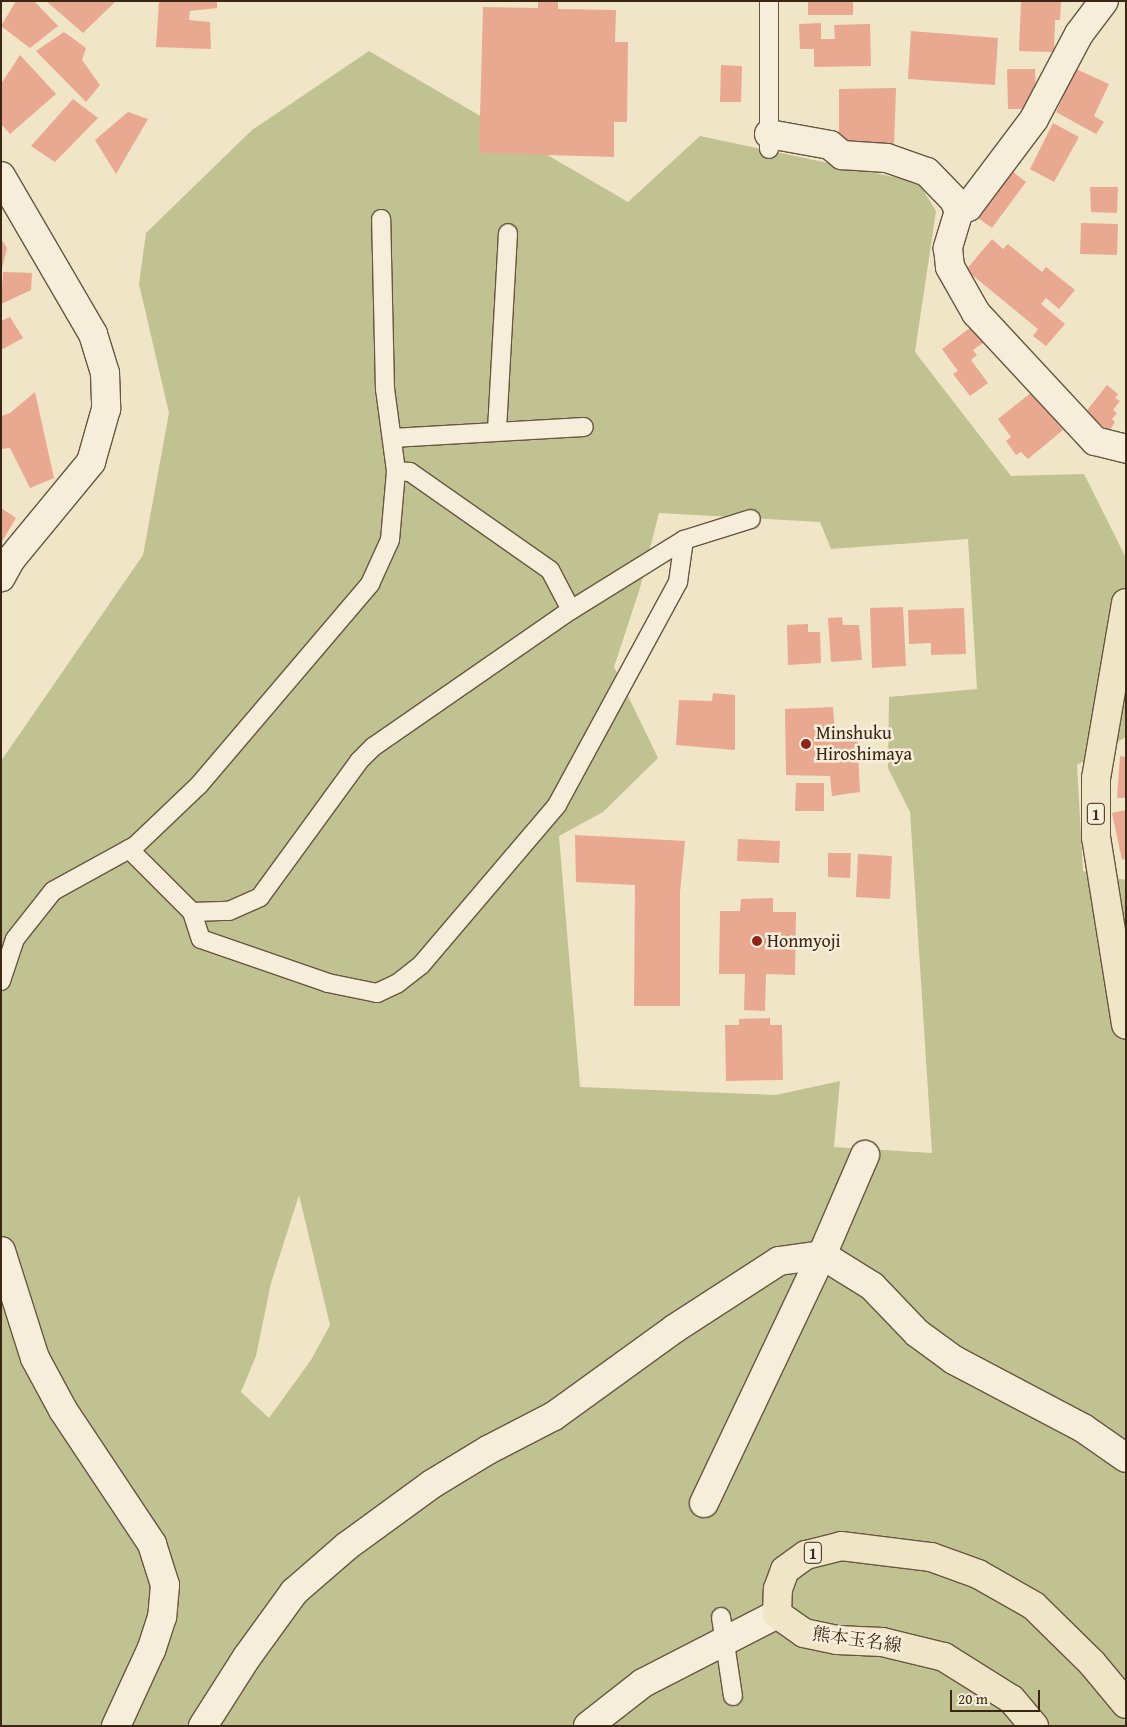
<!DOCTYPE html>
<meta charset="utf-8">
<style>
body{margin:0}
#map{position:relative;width:1127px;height:1727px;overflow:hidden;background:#f1e5c7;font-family:"Gentium Book Plus","Noto Serif JP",serif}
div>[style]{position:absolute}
.green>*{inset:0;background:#c1c291}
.building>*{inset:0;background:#e9a890}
.roads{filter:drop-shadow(1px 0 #675640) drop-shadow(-1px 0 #675640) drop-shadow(0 1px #675640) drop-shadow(0 -1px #675640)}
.lane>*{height:18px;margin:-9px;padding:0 9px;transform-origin:9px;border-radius:9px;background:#f6eedb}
.street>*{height:28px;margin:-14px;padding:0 14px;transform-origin:14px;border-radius:14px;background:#f6eedb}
.primary>*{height:28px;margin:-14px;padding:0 14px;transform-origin:14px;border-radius:14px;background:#f1e5c7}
.dots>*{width:14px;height:14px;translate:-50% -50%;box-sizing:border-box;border:2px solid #f6eedb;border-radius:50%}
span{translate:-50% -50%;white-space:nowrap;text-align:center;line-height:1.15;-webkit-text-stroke:5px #f6eedb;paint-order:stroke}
.shield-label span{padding:1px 4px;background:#f6eedb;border:1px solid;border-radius:4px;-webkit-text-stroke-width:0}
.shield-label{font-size:16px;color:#392613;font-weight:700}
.poi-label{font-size:18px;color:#392613}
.left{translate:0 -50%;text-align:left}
.street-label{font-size:18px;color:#392613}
.frame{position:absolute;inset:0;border:2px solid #392613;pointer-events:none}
.scale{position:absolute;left:950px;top:1690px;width:90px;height:22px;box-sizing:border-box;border:2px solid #392613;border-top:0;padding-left:6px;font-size:15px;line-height:18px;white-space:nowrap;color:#392613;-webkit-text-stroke:4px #f6eedb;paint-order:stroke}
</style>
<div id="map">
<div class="green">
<div style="clip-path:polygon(evenodd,369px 51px,628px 202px,700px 136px,918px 182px,936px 211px,915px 352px,1011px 476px,1084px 474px,1126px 558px,1126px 737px,1077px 765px,1083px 871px,1126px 880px,1126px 1726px,1px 1726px,1px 761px,143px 555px,169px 413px,139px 284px,146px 233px,252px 130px,369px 51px,659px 513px,820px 522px,831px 549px,968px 539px,977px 689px,889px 697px,888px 768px,910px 812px,932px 1153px,834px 1147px,840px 1081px,776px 1095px,580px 1087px,559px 836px,603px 812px,658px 758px,614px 667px,640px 588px,659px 513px,369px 51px,299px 1195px,330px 1325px,311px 1360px,269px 1418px,241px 1392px,256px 1356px,271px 1283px,299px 1195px)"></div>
</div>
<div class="building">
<div style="clip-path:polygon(16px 1px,34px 1px,58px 26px,30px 48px,1px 26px)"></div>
<div style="clip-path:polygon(46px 1px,116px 1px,83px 33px)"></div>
<div style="clip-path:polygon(159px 1px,217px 1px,217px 8px,190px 11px,189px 20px,210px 22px,211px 49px,156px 47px)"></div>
<div style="clip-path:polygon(538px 1px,558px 1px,558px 9px,616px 10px,615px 42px,628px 42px,627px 122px,614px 122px,614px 157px,479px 153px,483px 7px,538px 8px)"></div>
<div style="clip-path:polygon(808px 1px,853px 1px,853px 15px,808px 15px)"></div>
<div style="clip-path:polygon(1021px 1px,1061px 1px,1060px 20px,1055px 20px,1054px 52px,1019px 51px)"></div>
<div style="clip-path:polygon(821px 23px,821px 39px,835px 39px,834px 25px,870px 24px,871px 66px,814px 67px,814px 49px,800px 49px,799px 24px)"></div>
<div style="clip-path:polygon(911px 31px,998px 38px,995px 85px,908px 79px)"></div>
<div style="clip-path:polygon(64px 32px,86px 48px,82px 60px,100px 85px,86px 102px,36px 51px)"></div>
<div style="clip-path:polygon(20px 55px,56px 94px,10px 134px,1px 124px,1px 84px)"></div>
<div style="clip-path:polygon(721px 65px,742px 66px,741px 102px,720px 102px)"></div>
<div style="clip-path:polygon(1007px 69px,1035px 69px,1036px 100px,1028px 109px,1008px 109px)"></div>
<div style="clip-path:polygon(1076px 69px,1109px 84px,1094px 116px,1104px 122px,1096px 134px,1056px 112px)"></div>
<div style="clip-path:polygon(896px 88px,894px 146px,839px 144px,839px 89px)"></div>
<div style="clip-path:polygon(73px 99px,98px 118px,55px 162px,31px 146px)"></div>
<div style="clip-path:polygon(128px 112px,148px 119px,116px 174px,95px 140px)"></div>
<div style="clip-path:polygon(1053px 123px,1079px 137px,1054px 182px,1030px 169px)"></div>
<div style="clip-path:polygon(1008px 168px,1026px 182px,992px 228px,974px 215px)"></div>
<div style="clip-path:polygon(1090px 187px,1118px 187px,1117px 213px,1091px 212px)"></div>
<div style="clip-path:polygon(1081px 223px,1118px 224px,1117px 255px,1080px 254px)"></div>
<div style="clip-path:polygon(1px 239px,7px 248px,2px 268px,1px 268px)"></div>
<div style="clip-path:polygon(992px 239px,1003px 249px,1008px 244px,1042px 272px,1046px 267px,1075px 290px,1059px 309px,1046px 298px,1041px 304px,1065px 324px,1046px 346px,1033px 336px,1038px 329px,966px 270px)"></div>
<div style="clip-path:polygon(3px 272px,32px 273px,31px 290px,1px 304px)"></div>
<div style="clip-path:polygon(10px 317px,23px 338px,1px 350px,1px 321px)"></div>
<div style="clip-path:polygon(971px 327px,983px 343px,973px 350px,977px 355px,971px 360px,988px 383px,970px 396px,953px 374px,958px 371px,942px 349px)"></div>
<div style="clip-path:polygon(1107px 385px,1118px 394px,1115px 398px,1120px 401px,1113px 410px,1117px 413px,1112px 419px,1115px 422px,1109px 431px,1085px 413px)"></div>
<div style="clip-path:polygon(35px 392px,54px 478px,30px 488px,10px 448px,1px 449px,1px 416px,10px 413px)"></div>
<div style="clip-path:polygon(1032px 392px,1063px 430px,1028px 459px,1021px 452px,1016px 455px,1006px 441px,1011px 437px,998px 419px)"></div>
<div style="clip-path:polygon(1px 508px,16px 518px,1px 543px)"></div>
<div style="clip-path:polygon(903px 607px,906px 666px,872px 668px,870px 608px)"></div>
<div style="clip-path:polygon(964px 608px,966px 654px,931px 655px,931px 643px,909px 644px,908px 610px)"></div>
<div style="clip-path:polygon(842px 617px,843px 625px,859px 625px,862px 660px,831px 662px,828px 618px)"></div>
<div style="clip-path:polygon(808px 624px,808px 632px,820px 632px,821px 663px,788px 665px,787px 625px)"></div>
<div style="clip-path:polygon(713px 693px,735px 695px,735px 750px,676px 745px,679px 700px,712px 701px)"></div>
<div style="clip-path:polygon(833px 707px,835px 732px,857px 733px,860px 792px,832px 796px,830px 776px,786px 775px,785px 709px)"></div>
<div style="clip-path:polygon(1120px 756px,1126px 757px,1126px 798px,1117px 798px)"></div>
<div style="clip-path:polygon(796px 783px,824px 783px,824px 811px,795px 811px)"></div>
<div style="clip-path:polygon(1126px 810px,1126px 859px,1122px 860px,1112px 813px)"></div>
<div style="clip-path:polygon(575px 835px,685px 841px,680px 892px,680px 1006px,634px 1006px,635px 885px,576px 882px)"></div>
<div style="clip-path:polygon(738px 839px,780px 841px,779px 863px,737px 861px)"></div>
<div style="clip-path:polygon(828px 853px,851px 853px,850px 878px,828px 877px)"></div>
<div style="clip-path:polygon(858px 854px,892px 856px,890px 899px,856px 897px)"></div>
<div style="clip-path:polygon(773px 898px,773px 912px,796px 912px,795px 975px,766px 974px,765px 1011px,744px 1010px,745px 974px,719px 974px,720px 911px,740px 911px,741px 899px)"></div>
<div style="clip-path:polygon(770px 1018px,770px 1025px,782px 1025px,783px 1080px,726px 1081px,725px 1025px,739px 1025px,739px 1019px)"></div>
</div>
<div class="roads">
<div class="lane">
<div style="left:769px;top:1px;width:148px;rotate:90deg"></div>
<div style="left:497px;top:430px;width:197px;rotate:-86.8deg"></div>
<div style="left:392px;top:438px;width:192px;rotate:-3.3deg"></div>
<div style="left:396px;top:471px;width:14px;rotate:4deg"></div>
<div style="left:410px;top:472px;width:171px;rotate:35deg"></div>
<div style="left:550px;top:570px;width:45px;rotate:62.3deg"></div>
<div style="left:129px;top:849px;width:89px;rotate:45deg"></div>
<div style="left:192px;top:912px;width:37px;rotate:-2deg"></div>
<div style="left:229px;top:911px;width:34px;rotate:-24deg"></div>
<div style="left:260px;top:897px;width:168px;rotate:-53.9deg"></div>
<div style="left:359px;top:761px;width:20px;rotate:-45deg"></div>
<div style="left:373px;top:747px;width:241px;rotate:-34.7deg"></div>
<div style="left:571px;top:610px;width:133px;rotate:-31.8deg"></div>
<div style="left:192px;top:912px;width:28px;rotate:72deg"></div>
<div style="left:201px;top:939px;width:134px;rotate:19.1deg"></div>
<div style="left:328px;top:983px;width:50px;rotate:11.5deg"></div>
<div style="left:377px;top:993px;width:23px;rotate:-25deg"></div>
<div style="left:398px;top:983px;width:29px;rotate:-38deg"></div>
<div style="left:421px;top:965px;width:210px;rotate:-49.6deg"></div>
<div style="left:557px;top:805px;width:254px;rotate:-61.5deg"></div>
<div style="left:678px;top:582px;width:42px;rotate:-81.9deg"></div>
<div style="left:684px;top:540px;width:70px;rotate:-17.4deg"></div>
<div style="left:1px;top:981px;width:44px;rotate:-71.6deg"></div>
<div style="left:15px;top:939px;width:61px;rotate:-51.6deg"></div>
<div style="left:53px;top:891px;width:94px;rotate:-28.8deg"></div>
<div style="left:135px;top:846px;width:88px;rotate:-43.6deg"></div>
<div style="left:199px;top:785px;width:264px;rotate:-49.6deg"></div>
<div style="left:370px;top:584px;width:48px;rotate:-65.6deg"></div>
<div style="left:390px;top:540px;width:69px;rotate:-85deg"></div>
<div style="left:396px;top:471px;width:83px;rotate:-97.6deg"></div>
<div style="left:385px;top:389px;width:170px;rotate:-91.3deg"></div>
<div style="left:721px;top:1617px;width:80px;rotate:81.4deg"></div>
</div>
<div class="street">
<div style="left:769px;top:134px;width:62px;rotate:10.2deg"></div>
<div style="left:830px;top:145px;width:16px;rotate:40deg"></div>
<div style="left:842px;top:155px;width:45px;rotate:3.8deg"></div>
<div style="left:887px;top:158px;width:42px;rotate:19.3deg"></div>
<div style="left:927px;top:172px;width:39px;rotate:46deg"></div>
<div style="left:954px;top:200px;width:12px;rotate:66deg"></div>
<div style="left:959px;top:211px;width:39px;rotate:107deg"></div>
<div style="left:948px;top:248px;width:19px;rotate:84deg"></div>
<div style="left:950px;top:267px;width:53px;rotate:60.5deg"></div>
<div style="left:976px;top:313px;width:175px;rotate:47.1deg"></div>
<div style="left:1095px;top:441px;width:32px;rotate:14deg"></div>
<div style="left:1px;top:176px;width:183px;rotate:59.8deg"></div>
<div style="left:93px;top:334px;width:41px;rotate:72.9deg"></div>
<div style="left:105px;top:373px;width:36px;rotate:88deg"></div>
<div style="left:106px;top:409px;width:55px;rotate:105.8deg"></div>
<div style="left:91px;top:462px;width:126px;rotate:129.5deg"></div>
<div style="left:11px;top:559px;width:21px;rotate:119deg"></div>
<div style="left:959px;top:211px;width:10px;rotate:-24deg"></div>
<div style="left:968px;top:207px;width:110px;rotate:-53.1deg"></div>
<div style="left:1034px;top:119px;width:96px;rotate:-62.1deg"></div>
<div style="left:1079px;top:34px;width:41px;rotate:-52.9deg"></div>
<div style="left:1px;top:1251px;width:112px;rotate:72.4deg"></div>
<div style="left:35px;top:1358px;width:59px;rotate:61.7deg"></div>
<div style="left:63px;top:1410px;width:161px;rotate:56.4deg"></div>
<div style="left:152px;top:1544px;width:43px;rotate:72.4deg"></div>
<div style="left:165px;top:1585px;width:32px;rotate:95deg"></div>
<div style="left:162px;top:1617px;width:35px;rotate:108deg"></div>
<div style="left:151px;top:1650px;width:84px;rotate:114.7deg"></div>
<div style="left:704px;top:1503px;width:275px;rotate:-64.6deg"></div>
<div style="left:822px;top:1255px;width:109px;rotate:-66.7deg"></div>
<div style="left:203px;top:1726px;width:82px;rotate:-57.5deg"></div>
<div style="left:247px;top:1657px;width:80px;rotate:-54.1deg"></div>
<div style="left:294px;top:1592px;width:70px;rotate:-41deg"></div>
<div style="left:347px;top:1546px;width:105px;rotate:-36.1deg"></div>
<div style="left:432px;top:1484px;width:66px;rotate:-31.3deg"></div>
<div style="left:488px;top:1450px;width:74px;rotate:-27.3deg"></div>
<div style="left:554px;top:1416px;width:148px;rotate:-35.9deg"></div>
<div style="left:674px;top:1329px;width:125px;rotate:-32.9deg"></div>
<div style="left:779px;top:1261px;width:43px;rotate:-7.9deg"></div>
<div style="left:822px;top:1255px;width:59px;rotate:31.8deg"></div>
<div style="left:872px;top:1286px;width:65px;rotate:46.2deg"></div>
<div style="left:917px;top:1333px;width:46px;rotate:36.1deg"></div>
<div style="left:954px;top:1360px;width:146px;rotate:27.8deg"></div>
<div style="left:1083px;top:1428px;width:52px;rotate:34.9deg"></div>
<div style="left:588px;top:1726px;width:70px;rotate:-38deg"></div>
<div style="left:643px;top:1683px;width:151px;rotate:-27.2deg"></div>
</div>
<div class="primary">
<div style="left:1126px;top:603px;width:178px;rotate:99.7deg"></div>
<div style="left:1096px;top:778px;width:59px;rotate:90deg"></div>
<div style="left:1096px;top:837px;width:190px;rotate:80.9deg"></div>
<div style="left:1034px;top:1726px;width:35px;rotate:-130deg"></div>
<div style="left:1011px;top:1699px;width:79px;rotate:-147.9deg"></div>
<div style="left:944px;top:1657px;width:64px;rotate:-166.4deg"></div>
<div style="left:882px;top:1642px;width:45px;rotate:-177.5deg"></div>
<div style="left:837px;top:1640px;width:34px;rotate:-168deg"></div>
<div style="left:804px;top:1633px;width:33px;rotate:-145deg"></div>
<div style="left:777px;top:1614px;width:25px;rotate:-88deg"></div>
<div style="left:778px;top:1589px;width:20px;rotate:-70deg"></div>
<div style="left:785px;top:1570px;width:26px;rotate:-36deg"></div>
<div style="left:806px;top:1555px;width:36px;rotate:-14deg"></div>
<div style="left:841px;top:1546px;width:91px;rotate:7deg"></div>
<div style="left:931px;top:1557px;width:50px;rotate:19.9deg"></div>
<div style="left:978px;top:1574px;width:64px;rotate:29.7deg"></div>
<div style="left:1034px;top:1606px;width:81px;rotate:44.5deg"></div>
<div style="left:1092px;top:1663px;width:53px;rotate:50.3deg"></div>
</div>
</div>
<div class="dots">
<div style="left:806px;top:744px;background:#8f2418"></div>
<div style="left:757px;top:941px;background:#8f2418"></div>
</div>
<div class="shield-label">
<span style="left:1096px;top:814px">1</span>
<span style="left:813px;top:1553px">1</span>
</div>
<div class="poi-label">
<span class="left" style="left:816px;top:744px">Minshuku<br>Hiroshimaya</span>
<span class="left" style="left:767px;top:941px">Honmyoji</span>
</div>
<div class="street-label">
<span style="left:857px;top:1640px;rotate:8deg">熊本玉名線</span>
</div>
<div class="frame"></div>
<div class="scale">20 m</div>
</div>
